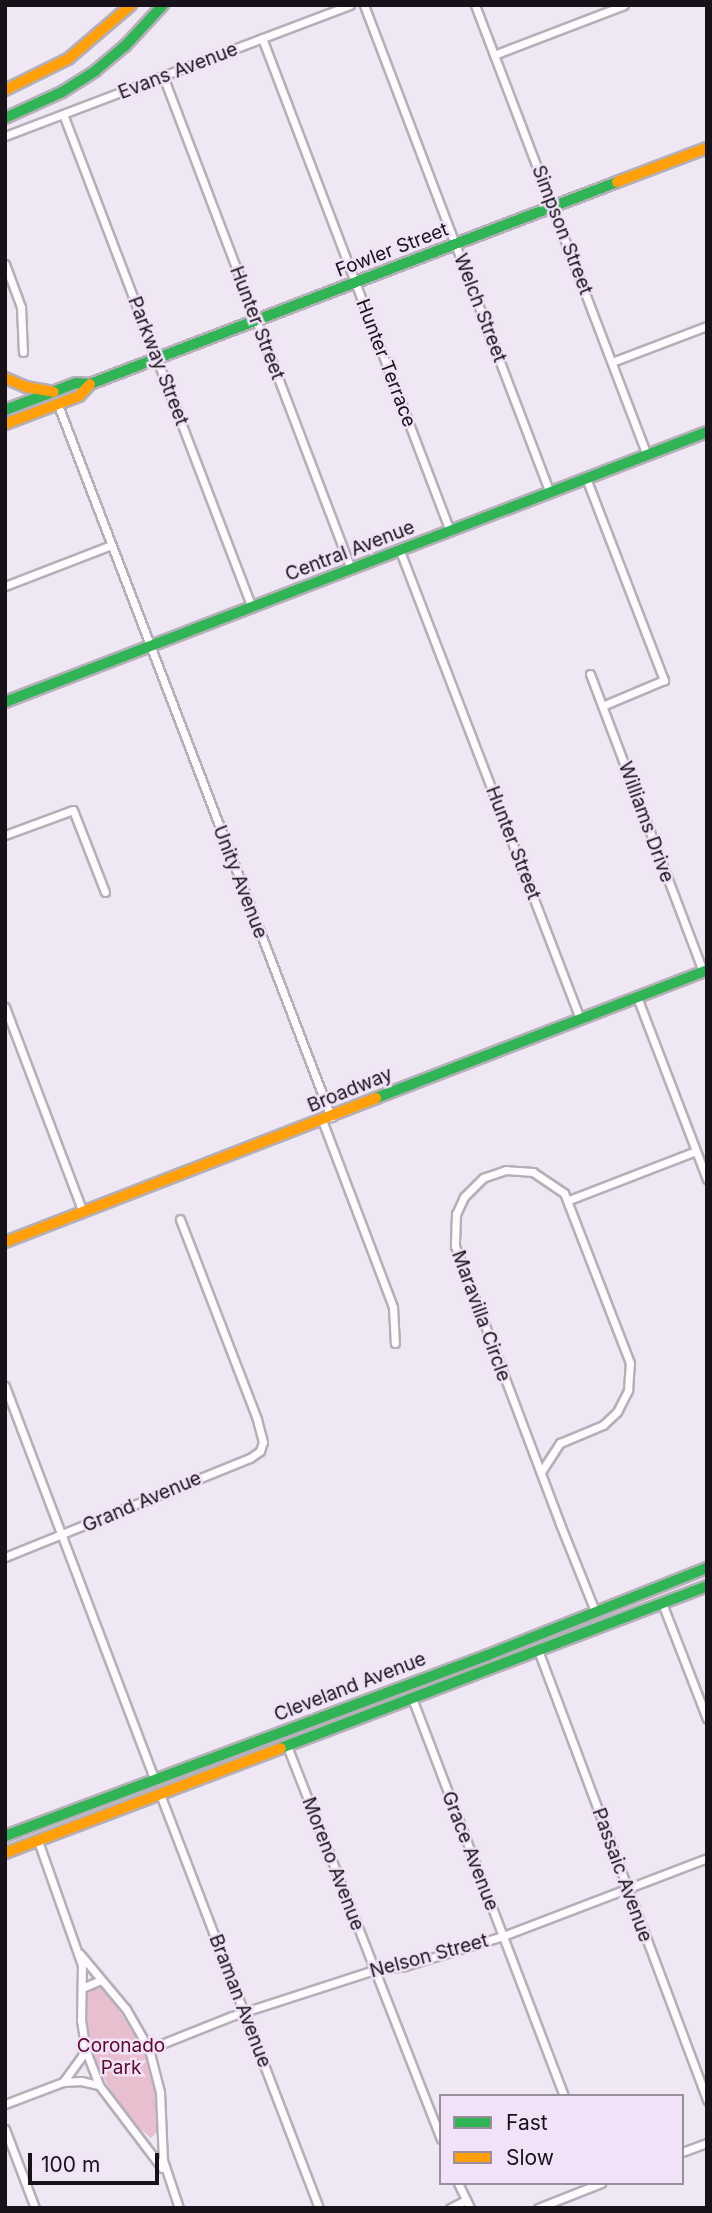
<!DOCTYPE html>
<style>
body{margin:0}
#map{position:relative;width:712px;height:2213px;overflow:hidden;background:#efe7f3;font-family:Inter,sans-serif}
div>[style]{position:absolute}
.green>*{inset:0;background:#e8bfce}
.roads{filter:drop-shadow(2px 0 #b5afb8) drop-shadow(-2px 0 #b5afb8) drop-shadow(0 2px #b5afb8) drop-shadow(0 -2px #b5afb8)}
.street>*{height:7px;margin:-3.5px;padding:0 3.5px;transform-origin:3.5px;border-radius:3.5px;background:#fdfbfd}
.fast>*{height:10px;margin:-5px;padding:0 5px;transform-origin:5px;border-radius:5px;background:#30b455}
.slow>*{height:10px;margin:-5px;padding:0 5px;transform-origin:5px;border-radius:5px;background:#ff9f0a}
span{translate:-50% -50%;white-space:nowrap;text-align:center;line-height:1.15;-webkit-text-stroke:5px #f1e2f8;paint-order:stroke}
.street-label{font-size:19px;color:#171219}
.park-label{font-size:19px;color:#5b0b2c}
.frame{position:absolute;inset:0;border:7px solid #171219;pointer-events:none}
.legend{position:absolute;left:439px;top:2094px;width:245px;height:91px;box-sizing:border-box;background:#f1e2f8;border:2px solid #9a8f9f;margin:0;padding:9px 12px;list-style:none;font-size:21px;color:#171219}
.legend li{display:flex;align-items:center;gap:14px;height:35px}
.legend b{width:35px;border:2px solid #9a8f9f}
.scale{position:absolute;left:28px;top:2153px;width:131px;height:32px;box-sizing:border-box;border:4px solid #171219;border-top:0;padding-left:9px;font-size:21px;line-height:24px;white-space:nowrap;color:#171219;-webkit-text-stroke:5px #f1e2f8;paint-order:stroke}
</style>
<div id="map">
<div class="green">
<div style="clip-path:polygon(95px 1987px,104px 1989px,145px 2049px,155px 2094px,157px 2132px,151px 2138px,137px 2126px,115px 2098px,96px 2064px,87px 2024px,87px 1994px)"></div>
</div>
<div class="roads">
<div class="street">
<div style="left:364px;top:5px;width:522px;rotate:69.14deg"></div>
<div style="left:475px;top:5px;width:482px;rotate:69.1deg"></div>
<div style="left:262px;top:38px;width:528px;rotate:69.13deg"></div>
<div style="left:494px;top:55px;width:139px;rotate:-21deg"></div>
<div style="left:163px;top:76px;width:528px;rotate:69.13deg"></div>
<div style="left:63px;top:114px;width:529px;rotate:69.06deg"></div>
<div style="left:5px;top:136px;width:369px;rotate:-20.8deg"></div>
<div style="left:5px;top:264px;width:46px;rotate:69.6deg"></div>
<div style="left:21px;top:307px;width:45px;rotate:87.5deg"></div>
<div style="left:612px;top:362px;width:102px;rotate:-20.8deg"></div>
<div style="left:58px;top:405px;width:763px;rotate:69.02deg"></div>
<div style="left:586px;top:478px;width:217px;rotate:68.9deg"></div>
<div style="left:664px;top:680px;width:67px;rotate:157.2deg"></div>
<div style="left:400px;top:551px;width:501px;rotate:68.96deg"></div>
<div style="left:5px;top:586px;width:114px;rotate:-21.1deg"></div>
<div style="left:590px;top:674px;width:318px;rotate:69.2deg"></div>
<div style="left:5px;top:835px;width:72px;rotate:-20.2deg"></div>
<div style="left:73px;top:810px;width:88px;rotate:68.7deg"></div>
<div style="left:637px;top:997px;width:195px;rotate:69deg"></div>
<div style="left:5px;top:1007px;width:219px;rotate:69.2deg"></div>
<div style="left:322px;top:1120px;width:200px;rotate:69.2deg"></div>
<div style="left:393px;top:1307px;width:36px;rotate:87deg"></div>
<div style="left:569px;top:1200px;width:136px;rotate:-21.1deg"></div>
<div style="left:5px;top:1386px;width:422px;rotate:69.2deg"></div>
<div style="left:541px;top:1472px;width:35px;rotate:-57deg"></div>
<div style="left:560px;top:1443px;width:47px;rotate:-22.7deg"></div>
<div style="left:603px;top:1425px;width:19px;rotate:-43deg"></div>
<div style="left:617px;top:1412px;width:25px;rotate:-63deg"></div>
<div style="left:628px;top:1390px;width:27px;rotate:-86deg"></div>
<div style="left:630px;top:1363px;width:182px;rotate:-111.2deg"></div>
<div style="left:564px;top:1193px;width:37px;rotate:-146deg"></div>
<div style="left:533px;top:1172px;width:27px;rotate:-176deg"></div>
<div style="left:506px;top:1170px;width:24px;rotate:161deg"></div>
<div style="left:483px;top:1178px;width:27px;rotate:135deg"></div>
<div style="left:464px;top:1197px;width:19px;rotate:115deg"></div>
<div style="left:456px;top:1214px;width:32px;rotate:92deg"></div>
<div style="left:455px;top:1246px;width:297px;rotate:69.3deg"></div>
<div style="left:560px;top:1524px;width:94px;rotate:68.1deg"></div>
<div style="left:5px;top:1557px;width:264px;rotate:-22deg"></div>
<div style="left:250px;top:1458px;width:12px;rotate:-35deg"></div>
<div style="left:260px;top:1451px;width:9px;rotate:-72deg"></div>
<div style="left:263px;top:1442px;width:24px;rotate:-105deg"></div>
<div style="left:257px;top:1419px;width:214px;rotate:-111.1deg"></div>
<div style="left:662px;top:1603px;width:124px;rotate:68.8deg"></div>
<div style="left:538px;top:1650px;width:481px;rotate:69.4deg"></div>
<div style="left:412px;top:1698px;width:426px;rotate:69.1deg"></div>
<div style="left:287px;top:1746px;width:422px;rotate:68.6deg"></div>
<div style="left:160px;top:1794px;width:443px;rotate:69deg"></div>
<div style="left:38px;top:1841px;width:132px;rotate:70.5deg"></div>
<div style="left:82px;top:1965px;width:55px;rotate:91deg"></div>
<div style="left:81px;top:2020px;width:26px;rotate:81deg"></div>
<div style="left:85px;top:2046px;width:10px;rotate:107deg"></div>
<div style="left:82px;top:2056px;width:32px;rotate:126deg"></div>
<div style="left:80px;top:1954px;width:72px;rotate:50.1deg"></div>
<div style="left:126px;top:2009px;width:46px;rotate:60.1deg"></div>
<div style="left:149px;top:2049px;width:44px;rotate:75.7deg"></div>
<div style="left:160px;top:2092px;width:68px;rotate:87.5deg"></div>
<div style="left:163px;top:2160px;width:51px;rotate:71.6deg"></div>
<div style="left:82px;top:1988px;width:21px;rotate:-23deg"></div>
<div style="left:149px;top:2049px;width:89px;rotate:-21.7deg"></div>
<div style="left:232px;top:2016px;width:149px;rotate:-17.9deg"></div>
<div style="left:374px;top:1970px;width:31px;rotate:-7deg"></div>
<div style="left:405px;top:1966px;width:102px;rotate:-17deg"></div>
<div style="left:503px;top:1936px;width:218px;rotate:-20.9deg"></div>
<div style="left:86px;top:2051px;width:36px;rotate:69deg"></div>
<div style="left:5px;top:2104px;width:62px;rotate:-20.8deg"></div>
<div style="left:63px;top:2082px;width:18px;rotate:-3deg"></div>
<div style="left:81px;top:2081px;width:18px;rotate:13deg"></div>
<div style="left:99px;top:2085px;width:104px;rotate:52.8deg"></div>
<div style="left:5px;top:2129px;width:85px;rotate:69.2deg"></div>
<div style="left:682px;top:2152px;width:27px;rotate:-20deg"></div>
<div style="left:458px;top:2183px;width:28px;rotate:64deg"></div>
<div style="left:450px;top:2208px;width:18px;rotate:-27deg"></div>
<div style="left:538px;top:2208px;width:68px;rotate:-21.6deg"></div>
</div>
<div class="fast">
<div style="left:5px;top:118px;width:63px;rotate:-24.5deg"></div>
<div style="left:62px;top:92px;width:39px;rotate:-32deg"></div>
<div style="left:95px;top:71px;width:39px;rotate:-40deg"></div>
<div style="left:125px;top:46px;width:56px;rotate:-47.2deg"></div>
<div style="left:5px;top:410px;width:76px;rotate:-20.8deg"></div>
<div style="left:76px;top:383px;width:14px;rotate:4deg"></div>
<div style="left:90px;top:384px;width:564px;rotate:-20.97deg"></div>
<div style="left:5px;top:702px;width:752px;rotate:-21.04deg"></div>
<div style="left:376px;top:1098px;width:355px;rotate:-21.1deg"></div>
<div style="left:281px;top:1748px;width:456px;rotate:-20.8deg"></div>
<div style="left:5px;top:1836px;width:516px;rotate:-20.54deg"></div>
<div style="left:488px;top:1655px;width:236px;rotate:-21.7deg"></div>
</div>
<div class="slow">
<div style="left:5px;top:90px;width:70px;rotate:-26.2deg"></div>
<div style="left:68px;top:59px;width:83px;rotate:-40.6deg"></div>
<div style="left:617px;top:182px;width:96px;rotate:-20.7deg"></div>
<div style="left:5px;top:378px;width:23px;rotate:23deg"></div>
<div style="left:26px;top:387px;width:28px;rotate:10deg"></div>
<div style="left:5px;top:424px;width:79px;rotate:-20.7deg"></div>
<div style="left:79px;top:396px;width:16px;rotate:-47deg"></div>
<div style="left:5px;top:1242px;width:398px;rotate:-21.2deg"></div>
<div style="left:5px;top:1853px;width:295px;rotate:-20.8deg"></div>
</div>
</div>
<div class="street-label">
<span style="left:178px;top:71px;rotate:-21deg">Evans Avenue</span>
<span style="left:562px;top:230px;rotate:69deg">Simpson Street</span>
<span style="left:392px;top:250px;rotate:-21deg">Fowler Street</span>
<span style="left:480px;top:308px;rotate:69deg">Welch Street</span>
<span style="left:257px;top:323px;rotate:69deg">Hunter Street</span>
<span style="left:158px;top:361px;rotate:69deg">Parkway Street</span>
<span style="left:386px;top:363px;rotate:69deg">Hunter Terrace</span>
<span style="left:350px;top:551px;rotate:-21deg">Central Avenue</span>
<span style="left:646px;top:822px;rotate:70deg">Williams Drive</span>
<span style="left:513px;top:843px;rotate:69deg">Hunter Street</span>
<span style="left:240px;top:882px;rotate:69deg">Unity Avenue</span>
<span style="left:350px;top:1090px;rotate:-22deg">Broadway</span>
<span style="left:481px;top:1316px;rotate:70deg">Maravilla Circle</span>
<span style="left:142px;top:1502px;rotate:-23deg">Grand Avenue</span>
<span style="left:350px;top:1687px;rotate:-21deg">Cleveland Avenue</span>
<span style="left:470px;top:1851px;rotate:69deg">Grace Avenue</span>
<span style="left:333px;top:1864px;rotate:69deg">Moreno Avenue</span>
<span style="left:622px;top:1875px;rotate:70deg">Passaic Avenue</span>
<span style="left:429px;top:1956px;rotate:-15deg">Nelson Street</span>
<span style="left:240px;top:2001px;rotate:69deg">Braman Avenue</span>
</div>
<div class="park-label">
<span style="left:121px;top:2057px">Coronado<br>Park</span>
</div>
<div class="frame"></div>
<ul class="legend">
<li><b style="height:9px;background:#30b455"></b>Fast</li>
<li><b style="height:9px;background:#ff9f0a"></b>Slow</li>
</ul>
<div class="scale">100 m</div>
</div>
